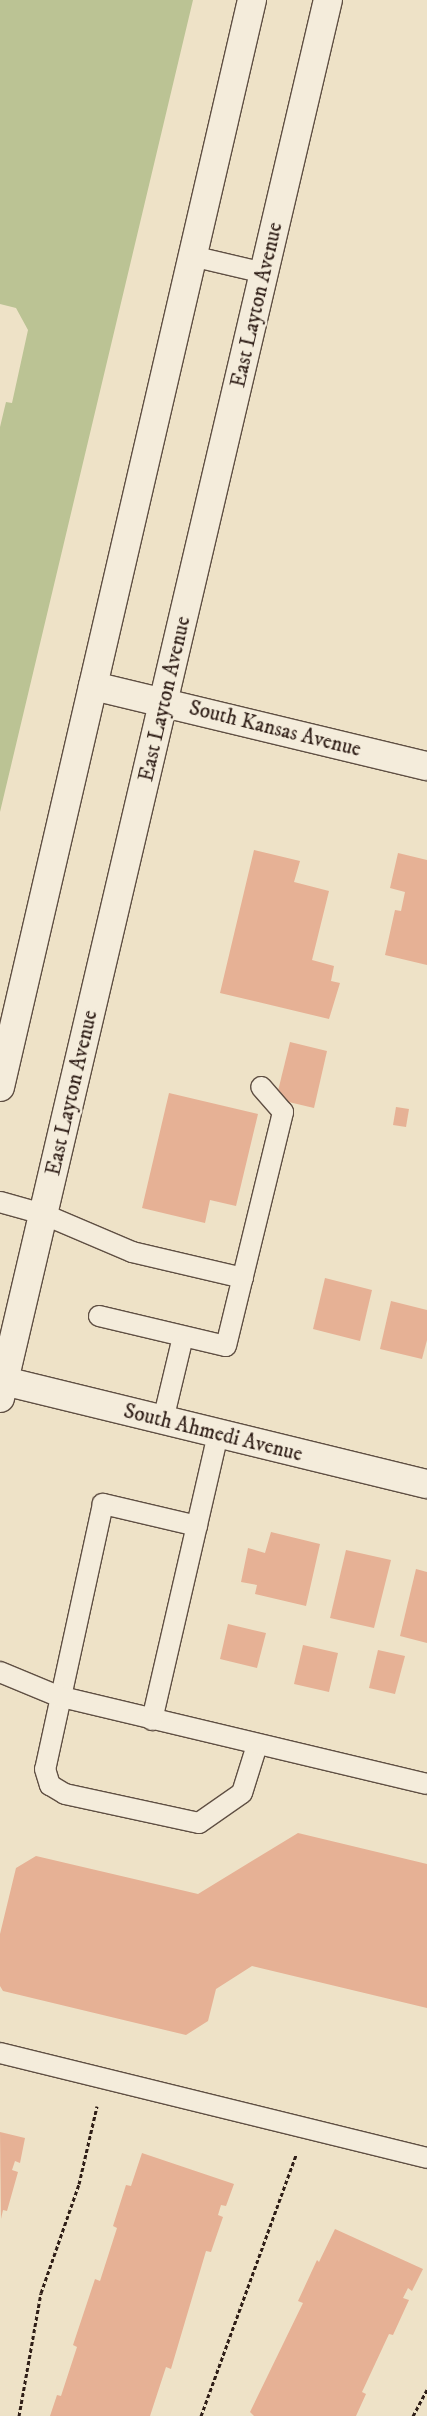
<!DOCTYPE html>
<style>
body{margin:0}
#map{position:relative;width:427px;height:2416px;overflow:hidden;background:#eee2c7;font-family:"IM FELL DW Pica",serif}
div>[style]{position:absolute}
.green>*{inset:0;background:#bbc394}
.building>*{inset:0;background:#e6b195}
.path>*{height:3px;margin-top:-1.5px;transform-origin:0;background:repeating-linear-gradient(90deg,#2f1e17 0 4px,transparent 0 6.5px)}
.roads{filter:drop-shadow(1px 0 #5f4f43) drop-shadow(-1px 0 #5f4f43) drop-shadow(0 1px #5f4f43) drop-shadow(0 -1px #5f4f43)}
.service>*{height:20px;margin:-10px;padding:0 10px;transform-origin:10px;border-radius:10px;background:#f4ecdb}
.minor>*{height:28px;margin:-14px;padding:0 14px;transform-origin:14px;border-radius:14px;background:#f4ecdb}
.secondary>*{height:28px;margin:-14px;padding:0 14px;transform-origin:14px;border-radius:14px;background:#f4ecdb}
span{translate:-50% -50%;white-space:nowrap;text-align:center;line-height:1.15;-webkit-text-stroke:5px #f4ecdb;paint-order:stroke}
.street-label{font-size:21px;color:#2f1e17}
</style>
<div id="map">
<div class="green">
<div style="clip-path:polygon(0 0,193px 0,0 812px,0 427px,6px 402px,12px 403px,28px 330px,16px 308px,0 304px)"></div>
</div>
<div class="building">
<div style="clip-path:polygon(254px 850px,300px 861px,294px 882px,329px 891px,312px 960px,334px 966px,331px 981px,340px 983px,329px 1019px,220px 993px)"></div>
<div style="clip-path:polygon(398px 853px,427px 860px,427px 965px,385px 955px,395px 910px,401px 911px,405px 892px,390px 888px)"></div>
<div style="clip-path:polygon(290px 1042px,327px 1051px,314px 1108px,276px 1099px)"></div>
<div style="clip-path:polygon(169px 1093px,258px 1114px,236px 1206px,210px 1200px,205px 1223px,142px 1208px)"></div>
<div style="clip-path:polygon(396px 1107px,409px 1109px,406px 1127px,393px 1125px)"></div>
<div style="clip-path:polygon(325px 1278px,372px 1290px,360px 1341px,313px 1329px)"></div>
<div style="clip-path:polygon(391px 1301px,427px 1310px,427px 1340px,422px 1359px,380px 1349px)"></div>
<div style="clip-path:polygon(271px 1532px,320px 1544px,306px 1606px,255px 1594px,257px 1585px,241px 1582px,248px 1548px,265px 1553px)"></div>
<div style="clip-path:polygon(346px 1550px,391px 1560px,374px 1628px,330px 1618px)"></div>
<div style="clip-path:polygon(416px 1569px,427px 1572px,427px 1643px,400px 1636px)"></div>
<div style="clip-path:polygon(228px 1624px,266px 1633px,257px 1668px,220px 1659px)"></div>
<div style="clip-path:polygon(303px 1645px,338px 1653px,329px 1692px,294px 1684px)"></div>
<div style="clip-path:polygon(378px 1650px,405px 1656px,395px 1694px,369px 1688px)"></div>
<div style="clip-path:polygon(298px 1833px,427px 1864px,427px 2008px,252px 1966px,216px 1989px,208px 2021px,186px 2035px,3px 1991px,0 1986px,0 1934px,16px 1868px,36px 1856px,198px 1894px)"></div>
<div style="clip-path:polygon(0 2132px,25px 2138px,20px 2163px,15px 2161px,12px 2170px,18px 2172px,7px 2211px,3px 2210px,1px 2219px)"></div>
<div style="clip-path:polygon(142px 2153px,234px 2184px,226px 2206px,221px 2205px,218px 2215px,223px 2217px,211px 2252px,206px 2251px,171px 2369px,166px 2367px,150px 2416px,50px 2416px,57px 2395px,61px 2396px,77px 2347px,73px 2345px,95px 2279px,100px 2281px,117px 2228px,113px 2226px,126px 2185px,131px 2186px)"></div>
<div style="clip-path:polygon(335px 2229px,423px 2269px,412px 2291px,408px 2288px,403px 2298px,409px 2300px,393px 2335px,389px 2334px,362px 2392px,366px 2394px,356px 2416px,254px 2416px,250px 2412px,303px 2303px,298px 2301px,317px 2260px,319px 2262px)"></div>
</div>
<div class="path">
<div style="left:19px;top:2416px;width:125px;rotate:-79.9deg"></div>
<div style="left:41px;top:2293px;width:115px;rotate:-70.8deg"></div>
<div style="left:79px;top:2184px;width:80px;rotate:-77deg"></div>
<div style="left:201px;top:2416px;width:278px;rotate:-70deg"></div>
<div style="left:413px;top:2416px;width:30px;rotate:-62deg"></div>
</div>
<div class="roads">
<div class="service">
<div style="left:192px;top:256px;width:74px;rotate:13.3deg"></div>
<div style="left:0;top:1202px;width:45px;rotate:15.6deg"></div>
<div style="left:43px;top:1214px;width:97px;rotate:23.1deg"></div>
<div style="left:132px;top:1252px;width:114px;rotate:13.2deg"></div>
<div style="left:99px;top:1316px;width:130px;rotate:13.3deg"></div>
<div style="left:226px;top:1346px;width:241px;rotate:-76.3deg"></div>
<div style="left:283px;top:1112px;width:33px;rotate:-131deg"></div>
<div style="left:163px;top:1420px;width:85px;rotate:-76.5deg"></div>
<div style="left:197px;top:1526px;width:97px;rotate:-166.8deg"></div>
<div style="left:103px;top:1504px;width:271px;rotate:102.3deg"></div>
<div style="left:45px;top:1769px;width:17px;rotate:73deg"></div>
<div style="left:50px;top:1785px;width:17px;rotate:31deg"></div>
<div style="left:65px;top:1794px;width:137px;rotate:12.2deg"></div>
<div style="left:199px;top:1823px;width:52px;rotate:-34.9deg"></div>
<div style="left:242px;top:1793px;width:50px;rotate:-72.6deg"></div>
<div style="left:0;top:1672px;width:63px;rotate:22.5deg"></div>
<div style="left:58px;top:1696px;width:379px;rotate:13.4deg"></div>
<div style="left:152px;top:1720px;width:294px;rotate:-77deg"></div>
<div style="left:0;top:2053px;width:440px;rotate:13.8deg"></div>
</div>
<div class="minor">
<div style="left:93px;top:686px;width:343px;rotate:13.5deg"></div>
<div style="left:0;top:1380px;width:439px;rotate:13.7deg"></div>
</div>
<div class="secondary">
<div style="left:0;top:1087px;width:1116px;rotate:-76.95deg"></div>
<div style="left:0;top:1398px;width:1436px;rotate:-76.8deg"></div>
</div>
</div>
<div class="street-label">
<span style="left:257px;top:305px;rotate:-77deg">East Layton Avenue</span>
<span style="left:165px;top:699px;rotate:-77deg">East Layton Avenue</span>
<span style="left:275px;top:729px;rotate:14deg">South Kansas Avenue</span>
<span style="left:72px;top:1093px;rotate:-77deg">East Layton Avenue</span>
<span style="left:213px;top:1433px;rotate:14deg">South Ahmedi Avenue</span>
</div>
</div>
